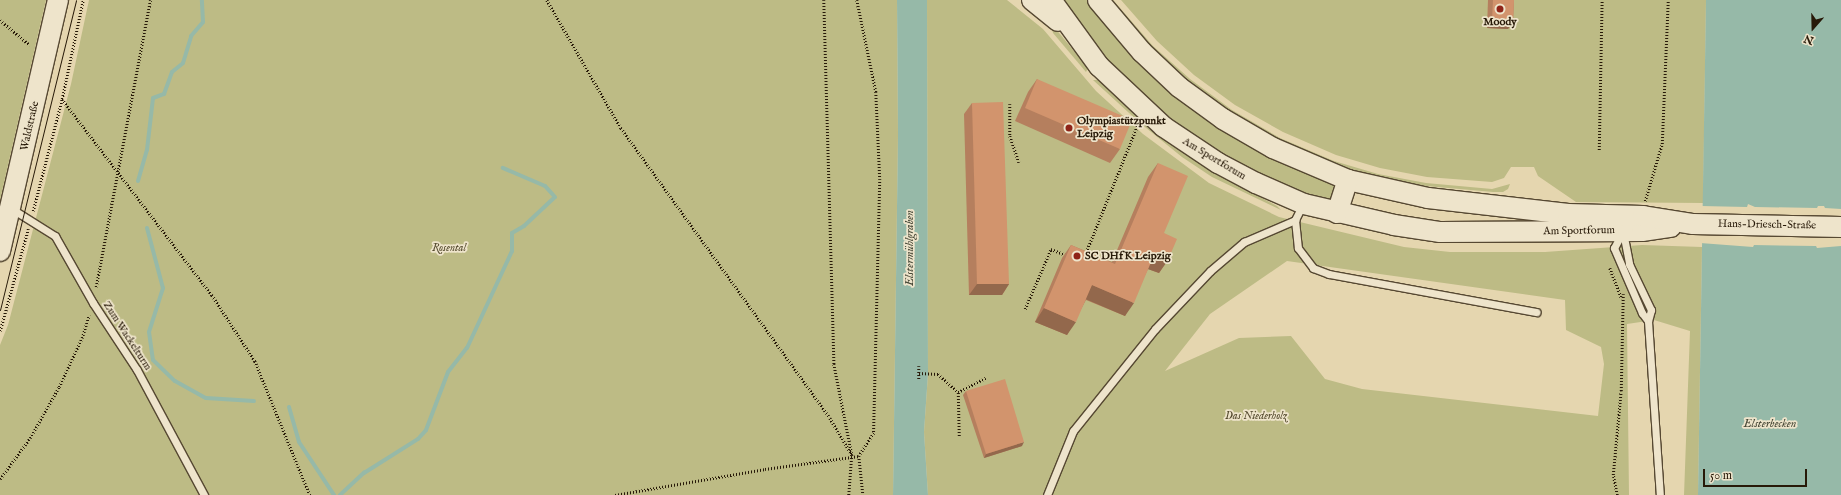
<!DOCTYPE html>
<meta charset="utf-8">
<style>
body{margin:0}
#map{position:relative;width:1841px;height:495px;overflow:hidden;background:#e5d6af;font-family:"IM FELL English",serif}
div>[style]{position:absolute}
.green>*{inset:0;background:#bdbb85}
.water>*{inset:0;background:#96b9a8}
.pier>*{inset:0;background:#e5d6af}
.stream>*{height:4px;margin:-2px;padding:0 2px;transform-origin:2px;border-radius:2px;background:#96b9a8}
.path>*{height:2.5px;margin-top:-1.25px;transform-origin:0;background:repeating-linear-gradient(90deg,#271908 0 1px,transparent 0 3px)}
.roads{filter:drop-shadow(1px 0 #564832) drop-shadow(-1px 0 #564832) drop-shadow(0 1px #564832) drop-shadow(0 -1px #564832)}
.service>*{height:7px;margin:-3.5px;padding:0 3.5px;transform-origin:3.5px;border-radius:3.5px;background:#eee4cb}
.secondary>*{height:20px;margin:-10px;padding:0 10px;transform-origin:10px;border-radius:10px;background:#eee4cb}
.tram>*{height:1px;margin:-0.5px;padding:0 0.5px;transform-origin:0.5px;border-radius:0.5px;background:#271908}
.wall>*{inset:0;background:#b57f5e}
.shaded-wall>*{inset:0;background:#93684c}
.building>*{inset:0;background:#d2946d}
.dots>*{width:11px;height:11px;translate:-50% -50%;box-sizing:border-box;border:2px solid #eee4cb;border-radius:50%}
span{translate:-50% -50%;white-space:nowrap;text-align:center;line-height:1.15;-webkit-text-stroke:3.5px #eee4cb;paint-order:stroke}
.poi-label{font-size:11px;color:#271908;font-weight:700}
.left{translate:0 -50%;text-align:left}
.street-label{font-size:11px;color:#271908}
.park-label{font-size:11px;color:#544a2e;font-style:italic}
.water-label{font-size:12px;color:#484938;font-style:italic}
.north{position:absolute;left:1793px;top:8px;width:40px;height:40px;-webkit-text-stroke:3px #eee4cb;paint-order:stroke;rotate:200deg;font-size:11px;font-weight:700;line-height:16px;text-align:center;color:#271908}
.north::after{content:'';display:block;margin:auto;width:14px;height:18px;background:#271908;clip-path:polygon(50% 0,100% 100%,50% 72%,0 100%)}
.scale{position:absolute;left:1703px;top:469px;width:104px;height:18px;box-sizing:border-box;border:2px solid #271908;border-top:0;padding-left:5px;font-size:12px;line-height:14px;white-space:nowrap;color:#271908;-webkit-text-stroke:3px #eee4cb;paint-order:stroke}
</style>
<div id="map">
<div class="green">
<div style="clip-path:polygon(0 0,46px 0,0 200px)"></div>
<div style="clip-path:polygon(89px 0,897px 0,898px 135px,893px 495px,0 495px,0 345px,8px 325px,71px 84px)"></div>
<div style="clip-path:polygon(evenodd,927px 0,1007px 0,1043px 29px,1096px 91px,1143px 134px,1209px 183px,1279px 217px,1404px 247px,1450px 252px,1545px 252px,1642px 245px,1702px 247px,1698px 495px,1684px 495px,1690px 331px,1654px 320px,1627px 324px,1629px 495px,928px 495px,924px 432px,928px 374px,927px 0,1287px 261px,1565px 300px,1566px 330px,1601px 347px,1604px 364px,1598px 416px,1362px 389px,1325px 379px,1291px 336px,1239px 338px,1165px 371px,1210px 314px,1287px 261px)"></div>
<div style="clip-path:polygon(1055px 0,1089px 0,1130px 48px,1336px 184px,1333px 201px,1324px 206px,1198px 144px,1109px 67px)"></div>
<div style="clip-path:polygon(1108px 0,1113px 0,1153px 46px,1190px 79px,1232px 110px,1280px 138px,1334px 161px,1378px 174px,1426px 183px,1492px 189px,1510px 184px,1508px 189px,1503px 192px,1493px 192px,1426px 186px,1378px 178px,1333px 164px,1279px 141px,1230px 112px,1188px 82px,1151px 48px)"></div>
<div style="clip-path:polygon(1121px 0,1706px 0,1703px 203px,1576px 202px,1538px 176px,1534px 167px,1511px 167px,1504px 178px,1492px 182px,1427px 177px,1380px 168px,1336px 155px,1283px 132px,1235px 105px,1194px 75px,1157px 41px)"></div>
<div style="clip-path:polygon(1050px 22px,1088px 68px,1086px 72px,1053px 33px)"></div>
<div style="clip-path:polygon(1093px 80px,1098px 80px,1142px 120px,1185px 154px,1215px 173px,1277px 206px,1281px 210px,1212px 177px,1182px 157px,1140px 123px)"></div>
</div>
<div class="water">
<div style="clip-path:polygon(897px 0,927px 0,928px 374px,924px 432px,928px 495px,893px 495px,898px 135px)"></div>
<div style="clip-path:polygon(1706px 0,1841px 0,1841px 495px,1698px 495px)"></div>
</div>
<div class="pier">
<div style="clip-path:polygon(1748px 204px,1755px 207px,1817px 208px,1818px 206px,1824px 206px,1825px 208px,1841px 209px,1841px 246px,1817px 248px,1816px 246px,1754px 245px,1753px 247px,1700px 243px,1701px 206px,1747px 207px)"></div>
</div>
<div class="stream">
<div style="left:138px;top:181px;width:32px;rotate:-74deg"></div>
<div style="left:147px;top:150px;width:52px;rotate:-83.4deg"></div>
<div style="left:153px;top:98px;width:12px;rotate:-20deg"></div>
<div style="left:164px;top:94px;width:23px;rotate:-70deg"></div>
<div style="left:172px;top:72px;width:14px;rotate:-39deg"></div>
<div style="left:183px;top:63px;width:28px;rotate:-73deg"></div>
<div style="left:191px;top:36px;width:18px;rotate:-49deg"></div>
<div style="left:203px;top:22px;width:22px;rotate:-93deg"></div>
<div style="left:147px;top:228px;width:62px;rotate:75.1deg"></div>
<div style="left:163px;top:288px;width:46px;rotate:107.7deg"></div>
<div style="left:149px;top:332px;width:28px;rotate:82deg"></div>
<div style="left:153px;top:360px;width:30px;rotate:44deg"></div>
<div style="left:175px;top:381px;width:35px;rotate:29deg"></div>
<div style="left:206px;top:398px;width:48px;rotate:3.6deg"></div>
<div style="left:289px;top:407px;width:36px;rotate:74deg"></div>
<div style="left:299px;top:442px;width:64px;rotate:56.6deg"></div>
<div style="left:340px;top:495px;width:33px;rotate:-43deg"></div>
<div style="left:364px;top:473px;width:64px;rotate:-32.2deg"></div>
<div style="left:418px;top:439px;width:12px;rotate:-48deg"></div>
<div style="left:426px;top:430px;width:62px;rotate:-69.2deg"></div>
<div style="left:448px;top:372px;width:31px;rotate:-52deg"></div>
<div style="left:467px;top:348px;width:107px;rotate:-65.1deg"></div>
<div style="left:512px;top:251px;width:18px;rotate:-90deg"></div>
<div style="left:512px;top:233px;width:14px;rotate:-30deg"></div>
<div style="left:524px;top:226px;width:42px;rotate:-43.1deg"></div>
<div style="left:555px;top:197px;width:15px;rotate:-132deg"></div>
<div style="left:545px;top:186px;width:46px;rotate:-156.8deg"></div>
</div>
<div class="path">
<div style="left:547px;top:0;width:148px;rotate:60deg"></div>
<div style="left:621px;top:128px;width:357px;rotate:54.2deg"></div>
<div style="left:830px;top:418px;width:43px;rotate:59.3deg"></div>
<div style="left:824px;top:0;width:364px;rotate:88.4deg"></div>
<div style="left:834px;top:364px;width:93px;rotate:78.8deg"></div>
<div style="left:852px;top:455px;width:40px;rotate:94.3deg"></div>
<div style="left:857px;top:0;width:94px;rotate:78.3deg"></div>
<div style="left:876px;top:92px;width:87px;rotate:87.4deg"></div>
<div style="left:880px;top:179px;width:254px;rotate:91.4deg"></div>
<div style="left:874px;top:433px;width:27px;rotate:123deg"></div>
<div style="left:859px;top:456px;width:39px;rotate:84deg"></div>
<div style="left:0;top:20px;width:39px;rotate:40deg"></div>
<div style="left:62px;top:99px;width:247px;rotate:52.6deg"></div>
<div style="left:212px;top:295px;width:79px;rotate:56.9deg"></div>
<div style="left:255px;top:361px;width:145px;rotate:67.7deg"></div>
<div style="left:1010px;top:104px;width:32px;rotate:90deg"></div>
<div style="left:1010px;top:136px;width:28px;rotate:71deg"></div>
<div style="left:1599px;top:150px;width:150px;rotate:-88.9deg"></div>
<div style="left:1645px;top:201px;width:59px;rotate:-73.4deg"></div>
<div style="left:1662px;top:144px;width:144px;rotate:-87.6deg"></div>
<div style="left:33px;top:211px;width:116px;rotate:-75.5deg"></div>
<div style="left:62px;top:99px;width:101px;rotate:-78deg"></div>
<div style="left:1085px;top:255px;width:141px;rotate:-68deg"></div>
<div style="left:1610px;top:268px;width:33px;rotate:69deg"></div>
<div style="left:96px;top:287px;width:292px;rotate:-79.3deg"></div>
<div style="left:1025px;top:309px;width:65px;rotate:-66.6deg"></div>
<div style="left:1051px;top:249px;width:16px;rotate:22deg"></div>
<div style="left:0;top:331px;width:106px;rotate:-74.6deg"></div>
<div style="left:919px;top:366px;width:13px;rotate:90deg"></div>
<div style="left:919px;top:373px;width:19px;rotate:3deg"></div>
<div style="left:938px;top:374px;width:27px;rotate:42deg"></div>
<div style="left:959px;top:436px;width:44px;rotate:-91.3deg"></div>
<div style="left:958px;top:392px;width:31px;rotate:-27deg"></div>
<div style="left:0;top:479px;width:51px;rotate:-53.8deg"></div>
<div style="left:30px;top:438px;width:59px;rotate:-60.4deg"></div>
<div style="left:59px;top:387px;width:54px;rotate:-64.9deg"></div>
<div style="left:82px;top:338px;width:24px;rotate:-73deg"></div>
<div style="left:615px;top:495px;width:152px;rotate:-9.8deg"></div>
<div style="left:765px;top:469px;width:95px;rotate:-7.9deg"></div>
<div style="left:1617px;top:495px;width:20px;rotate:-101deg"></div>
<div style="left:1613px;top:475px;width:84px;rotate:-84.6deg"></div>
<div style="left:1621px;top:391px;width:97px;rotate:-88.8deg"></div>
</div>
<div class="roads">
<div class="service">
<div style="left:1303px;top:204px;width:18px;rotate:117deg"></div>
<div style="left:1295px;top:220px;width:28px;rotate:84deg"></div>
<div style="left:1298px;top:248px;width:25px;rotate:53deg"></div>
<div style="left:1313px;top:268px;width:17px;rotate:21deg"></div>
<div style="left:1329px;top:274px;width:211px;rotate:10.4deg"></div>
<div style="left:12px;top:209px;width:51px;rotate:32.1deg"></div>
<div style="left:55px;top:236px;width:77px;rotate:60.4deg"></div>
<div style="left:93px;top:303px;width:80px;rotate:56.7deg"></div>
<div style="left:137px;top:370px;width:142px;rotate:61.8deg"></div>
<div style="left:1623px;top:232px;width:33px;rotate:79deg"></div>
<div style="left:1629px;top:264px;width:51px;rotate:64.4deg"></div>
<div style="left:1651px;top:310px;width:11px;rotate:105deg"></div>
<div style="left:1648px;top:321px;width:174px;rotate:86.1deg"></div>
<div style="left:1622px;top:233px;width:17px;rotate:118deg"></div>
<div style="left:1614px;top:248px;width:71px;rotate:66.7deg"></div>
<div style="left:1642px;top:313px;width:10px;rotate:53deg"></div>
<div style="left:1047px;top:495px;width:69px;rotate:-67.9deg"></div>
<div style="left:1073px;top:431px;width:131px;rotate:-51.2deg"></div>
<div style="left:1155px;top:329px;width:80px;rotate:-46.5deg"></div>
<div style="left:1210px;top:271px;width:45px;rotate:-40.5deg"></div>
<div style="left:1244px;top:242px;width:56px;rotate:-23.3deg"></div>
</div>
<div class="secondary">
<div style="left:1032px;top:0;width:33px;rotate:39deg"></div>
<div style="left:1051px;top:0;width:82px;rotate:54deg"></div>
<div style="left:1099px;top:66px;width:89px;rotate:43.2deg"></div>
<div style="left:1164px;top:127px;width:65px;rotate:33.7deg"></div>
<div style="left:1218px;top:163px;width:43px;rotate:27.8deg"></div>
<div style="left:1256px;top:183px;width:52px;rotate:23.6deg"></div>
<div style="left:1304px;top:204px;width:92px;rotate:13.1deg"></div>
<div style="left:1394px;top:225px;width:47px;rotate:8.7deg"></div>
<div style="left:1440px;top:232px;width:202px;rotate:-0.3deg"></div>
<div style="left:1642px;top:231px;width:29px;rotate:-8deg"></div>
<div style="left:1098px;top:0;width:68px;rotate:49.8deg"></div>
<div style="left:1142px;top:52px;width:51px;rotate:43.4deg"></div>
<div style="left:1179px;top:87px;width:54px;rotate:36deg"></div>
<div style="left:1223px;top:119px;width:58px;rotate:30.1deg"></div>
<div style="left:1273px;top:148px;width:82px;rotate:23.1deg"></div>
<div style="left:1348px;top:180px;width:82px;rotate:12.7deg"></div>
<div style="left:1428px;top:198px;width:141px;rotate:6.5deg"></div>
<div style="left:1568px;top:214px;width:75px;rotate:1.5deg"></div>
<div style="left:1643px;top:216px;width:51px;rotate:9.1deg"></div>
<div style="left:1693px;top:224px;width:148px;rotate:1.2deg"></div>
<div style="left:1337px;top:213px;width:35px;rotate:-72deg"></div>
<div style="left:0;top:251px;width:258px;rotate:-77deg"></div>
</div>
</div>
<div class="tram">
<div style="left:0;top:310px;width:319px;rotate:-76.2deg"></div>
</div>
<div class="wall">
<div style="clip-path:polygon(1488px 0,1514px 0,1513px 22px,1508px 29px,1487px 28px)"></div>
<div style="clip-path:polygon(1037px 79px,1120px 149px,1110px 163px,1015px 121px,1028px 92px)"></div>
<div style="clip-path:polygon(972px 103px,1009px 284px,1002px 295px,969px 295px,964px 114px)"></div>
<div style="clip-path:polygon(1158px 163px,1164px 233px,1168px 260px,1159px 273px,1148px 269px,1125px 316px,1086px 300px,1067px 335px,1035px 322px,1062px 258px,1071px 245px,1112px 262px,1148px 177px)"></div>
<div style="clip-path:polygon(966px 391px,1022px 446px,984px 458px,963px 395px)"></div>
</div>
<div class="shaded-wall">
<div style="clip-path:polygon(1492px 21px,1513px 22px,1508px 29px,1487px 28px)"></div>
<div style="clip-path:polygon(1154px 255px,1168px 260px,1159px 273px,1145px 268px)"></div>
<div style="clip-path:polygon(977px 284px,1009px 284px,1002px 295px,969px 295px)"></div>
<div style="clip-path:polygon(1092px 285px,1134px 303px,1125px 316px,1083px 298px)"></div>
<div style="clip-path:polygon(1044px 308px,1076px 322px,1067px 335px,1035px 322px)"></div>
<div style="clip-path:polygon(1024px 442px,1022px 446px,984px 458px,986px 454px)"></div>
</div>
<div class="building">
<div style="clip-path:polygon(1493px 0,1514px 0,1513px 22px,1492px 21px)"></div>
<div style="clip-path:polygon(1037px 79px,1132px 120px,1120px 149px,1025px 108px)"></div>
<div style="clip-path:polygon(1003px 102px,1009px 284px,977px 284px,972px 103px)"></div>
<div style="clip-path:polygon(1158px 163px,1188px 176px,1164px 233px,1177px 239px,1168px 260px,1154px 255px,1134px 303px,1092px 285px,1076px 322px,1044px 308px,1071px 245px,1115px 264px)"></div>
<div style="clip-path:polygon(1005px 379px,1024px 442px,986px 454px,966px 391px)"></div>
</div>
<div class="dots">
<div style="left:1500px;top:9px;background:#8f2418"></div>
<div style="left:1069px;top:128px;background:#8f2418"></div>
<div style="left:1077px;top:256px;background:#8f2418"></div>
</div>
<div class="poi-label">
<span style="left:1500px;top:22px">Moody</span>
<span class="left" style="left:1077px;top:128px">Olympiastützpunkt<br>Leipzig</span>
<span class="left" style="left:1085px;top:256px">SC DHfK Leipzig</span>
</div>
<div class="street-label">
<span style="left:30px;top:126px;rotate:-77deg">Waldstraße</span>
<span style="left:1214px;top:159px;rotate:31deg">Am Sportforum</span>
<span style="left:1767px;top:225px;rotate:1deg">Hans-Driesch-Straße</span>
<span style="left:1579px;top:231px;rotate:-1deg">Am Sportforum</span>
<span style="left:127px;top:336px;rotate:57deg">Zum Wackelturm</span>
</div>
<div class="park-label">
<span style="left:449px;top:248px">Rosental</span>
<span style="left:1256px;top:416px">Das Niederholz</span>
</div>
<div class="water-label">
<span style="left:910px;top:248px;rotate:-90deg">Elstermühlgraben</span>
<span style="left:1770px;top:424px">Elsterbecken</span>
</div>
<div class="north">N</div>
<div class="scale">50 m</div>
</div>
